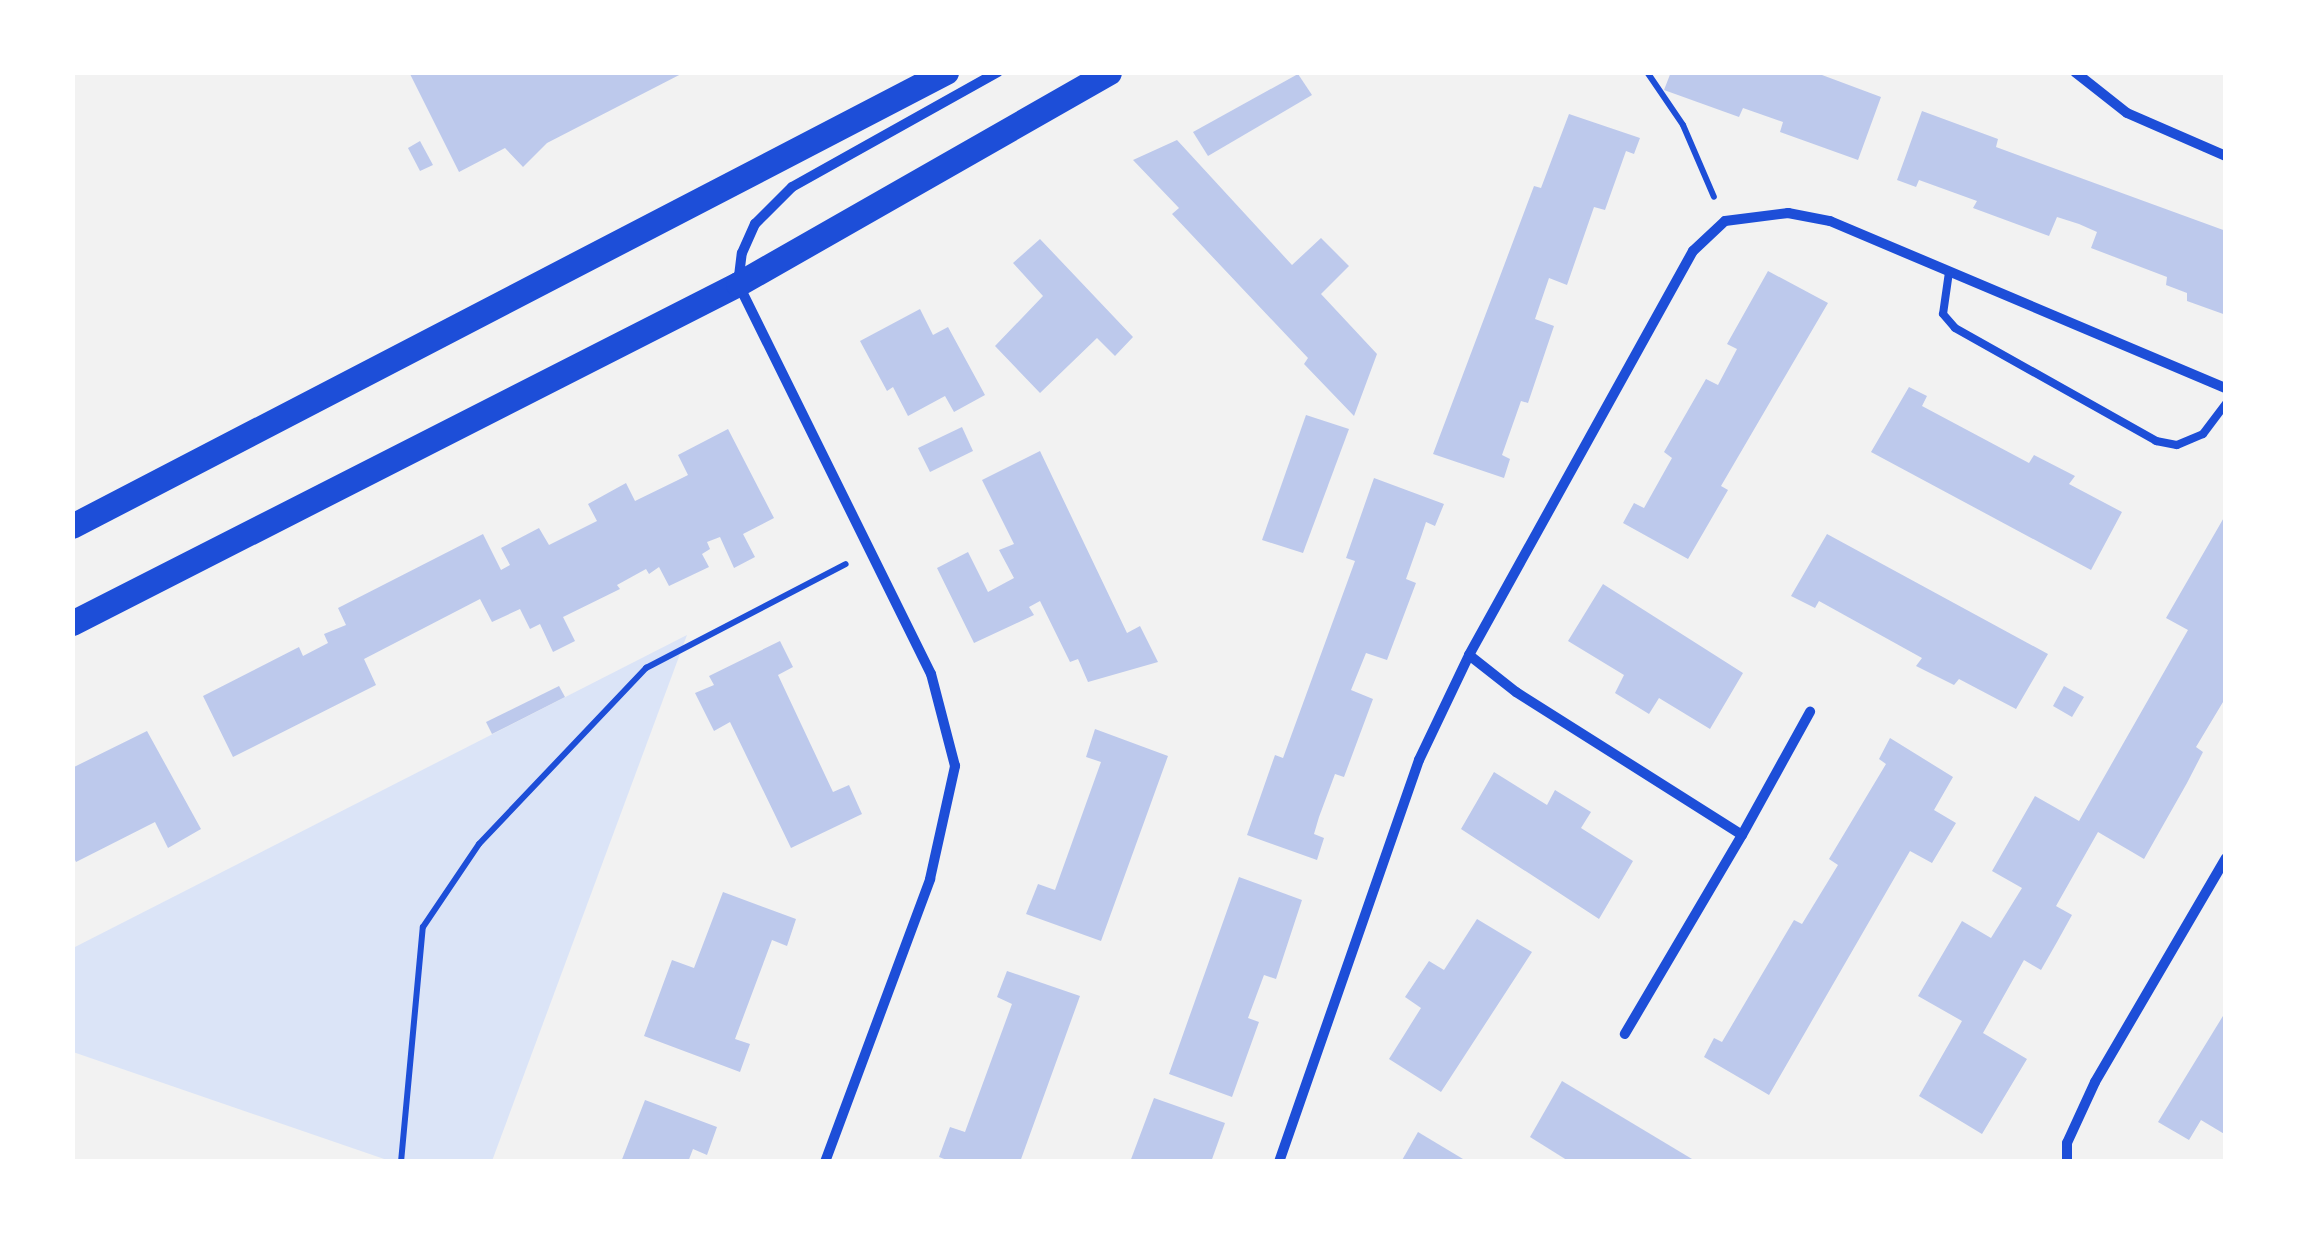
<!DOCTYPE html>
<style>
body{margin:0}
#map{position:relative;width:2298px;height:1234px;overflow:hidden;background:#f2f2f2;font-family:Commissioner,sans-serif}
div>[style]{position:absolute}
.green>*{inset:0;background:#dbe4f7}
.building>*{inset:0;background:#bdc9ec}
.path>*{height:6px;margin:-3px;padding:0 3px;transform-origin:3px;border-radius:3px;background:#1d4ed8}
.service>*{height:8px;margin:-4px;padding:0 4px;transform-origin:4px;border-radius:4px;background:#1d4ed8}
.minor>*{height:10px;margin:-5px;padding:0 5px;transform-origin:5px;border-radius:5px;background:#1d4ed8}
.primary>*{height:25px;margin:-12.5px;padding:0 12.5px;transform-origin:12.5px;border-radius:12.5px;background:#1d4ed8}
span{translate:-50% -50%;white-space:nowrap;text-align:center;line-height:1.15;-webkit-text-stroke:10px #fff;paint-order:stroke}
.frame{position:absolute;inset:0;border:75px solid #fff;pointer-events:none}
</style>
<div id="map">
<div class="green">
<div style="clip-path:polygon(687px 635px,492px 1161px,390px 1161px,73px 1052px,73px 948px)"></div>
</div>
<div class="building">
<div style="clip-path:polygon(409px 72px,685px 72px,547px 143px,523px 167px,505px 148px,459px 172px)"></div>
<div style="clip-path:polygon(1671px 72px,1814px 72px,1881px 97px,1858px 160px,1780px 132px,1783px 122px,1743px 108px,1739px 117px,1664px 90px)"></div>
<div style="clip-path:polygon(1298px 74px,1312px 95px,1208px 156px,1193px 132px)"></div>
<div style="clip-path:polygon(1922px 111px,1998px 139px,1996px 147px,2226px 231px,2226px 315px,2187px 301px,2187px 293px,2166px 285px,2167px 277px,2091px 248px,2097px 232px,2079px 224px,2057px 217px,2049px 236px,1973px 208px,1977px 201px,1919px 180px,1916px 187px,1897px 180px)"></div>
<div style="clip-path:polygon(1569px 114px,1640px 138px,1634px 154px,1626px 151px,1605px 210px,1594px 207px,1567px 285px,1549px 278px,1535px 319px,1554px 326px,1528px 403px,1521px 401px,1502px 455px,1510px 459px,1504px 478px,1433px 454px,1534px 186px,1541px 188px)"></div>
<div style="clip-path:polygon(1177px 140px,1292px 265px,1321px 238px,1349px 266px,1321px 294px,1377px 354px,1354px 416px,1304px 364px,1308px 358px,1172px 214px,1179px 208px,1133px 160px)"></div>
<div style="clip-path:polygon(420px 141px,433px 165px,420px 171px,408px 148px)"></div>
<div style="clip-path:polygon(1040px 239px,1133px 337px,1115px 356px,1097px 338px,1040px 393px,995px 346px,1043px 296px,1013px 263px)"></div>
<div style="clip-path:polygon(1768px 271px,1828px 303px,1721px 486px,1728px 490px,1688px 559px,1623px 523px,1634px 503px,1644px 508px,1672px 458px,1664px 452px,1706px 379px,1718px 385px,1737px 349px,1727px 344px)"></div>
<div style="clip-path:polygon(920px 309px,933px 335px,948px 327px,985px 395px,954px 412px,945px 396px,908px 416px,893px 387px,887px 391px,860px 341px)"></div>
<div style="clip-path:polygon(1909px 387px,1927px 396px,1922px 406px,2029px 463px,2034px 455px,2075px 476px,2069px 484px,2122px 512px,2091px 570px,1871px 452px)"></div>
<div style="clip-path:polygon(1306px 415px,1349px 429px,1303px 553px,1262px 540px)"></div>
<div style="clip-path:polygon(962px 427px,973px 451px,930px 472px,918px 448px)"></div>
<div style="clip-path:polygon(728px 429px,774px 518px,743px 534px,755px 557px,734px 568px,720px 537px,707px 542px,710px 549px,702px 554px,709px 567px,669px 586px,659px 567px,649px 574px,646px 569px,617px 585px,620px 589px,563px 617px,575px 641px,553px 652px,540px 624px,530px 629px,520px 609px,492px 622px,480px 599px,364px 659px,376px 685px,233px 757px,203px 696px,299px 647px,303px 656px,328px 643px,324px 634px,346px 625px,338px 608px,483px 534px,501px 570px,510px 565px,501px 548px,539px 528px,549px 545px,597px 521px,588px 504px,626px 483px,635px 501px,676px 481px,688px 475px,678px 455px)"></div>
<div style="clip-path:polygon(1040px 451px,1127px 633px,1140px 626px,1158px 662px,1088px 682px,1078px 659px,1070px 662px,1040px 601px,1029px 607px,1034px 615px,974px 643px,937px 568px,968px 552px,988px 592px,1014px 578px,999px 550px,1014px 544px,982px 480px)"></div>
<div style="clip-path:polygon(1374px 478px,1444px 504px,1435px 526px,1426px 522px,1421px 537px,1406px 579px,1416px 583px,1387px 660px,1366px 653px,1351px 690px,1373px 699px,1344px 777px,1335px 774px,1319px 817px,1314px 834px,1324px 838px,1317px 860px,1247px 835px,1275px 755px,1283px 758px,1355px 561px,1346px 558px)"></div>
<div style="clip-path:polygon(2226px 514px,2226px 697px,2196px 747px,2203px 752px,2187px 783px,2144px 859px,2098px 832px,2056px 906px,2072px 915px,2057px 942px,2041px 970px,2024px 960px,1983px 1033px,2027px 1059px,1982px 1134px,1919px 1096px,1962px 1021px,1918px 996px,1962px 921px,1991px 938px,2022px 888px,1992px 871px,2035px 796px,2079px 821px,2188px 630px,2166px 618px)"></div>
<div style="clip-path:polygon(1827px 534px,2048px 654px,2016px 709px,1959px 679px,1954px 685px,1916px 666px,1922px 658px,1819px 601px,1815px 608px,1791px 596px)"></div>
<div style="clip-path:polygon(1603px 584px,1743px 673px,1710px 729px,1659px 698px,1649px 714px,1615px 693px,1624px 675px,1568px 641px)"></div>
<div style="clip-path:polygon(780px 641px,793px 667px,778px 675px,833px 792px,849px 785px,862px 814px,791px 848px,730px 722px,714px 731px,695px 693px,714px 685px,709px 676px)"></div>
<div style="clip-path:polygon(559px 686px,565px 697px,492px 734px,486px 722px)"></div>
<div style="clip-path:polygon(2064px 686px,2084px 697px,2072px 717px,2053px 706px)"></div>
<div style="clip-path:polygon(1095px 729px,1168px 756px,1101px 941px,1026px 914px,1038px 884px,1055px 890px,1101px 762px,1086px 757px)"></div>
<div style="clip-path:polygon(147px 731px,201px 829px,168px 848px,155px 822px,76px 862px,72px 854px,72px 768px)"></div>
<div style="clip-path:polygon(1890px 738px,1953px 777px,1934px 810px,1956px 823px,1932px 863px,1910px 851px,1769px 1095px,1704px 1057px,1714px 1038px,1722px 1042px,1794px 920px,1802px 924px,1838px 865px,1829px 859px,1886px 764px,1879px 759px)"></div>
<div style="clip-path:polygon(1494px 772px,1547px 805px,1555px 790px,1591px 812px,1581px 828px,1633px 861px,1599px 919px,1461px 829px)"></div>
<div style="clip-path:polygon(1239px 877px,1302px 900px,1276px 979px,1264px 975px,1248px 1018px,1259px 1022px,1232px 1097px,1169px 1074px)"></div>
<div style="clip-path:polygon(723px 892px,796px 919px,787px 946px,772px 940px,735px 1039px,750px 1044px,740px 1072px,644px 1036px,672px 960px,694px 968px)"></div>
<div style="clip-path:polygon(1477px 919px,1532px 952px,1441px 1092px,1389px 1059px,1421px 1008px,1405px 997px,1429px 961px,1444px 970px)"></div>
<div style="clip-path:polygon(1007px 971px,1080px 996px,1020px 1162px,952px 1162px,939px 1157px,950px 1127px,965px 1132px,1012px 1004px,997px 997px)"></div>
<div style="clip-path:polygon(2226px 1011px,2226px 1135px,2201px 1120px,2189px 1140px,2158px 1122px)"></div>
<div style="clip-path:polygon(1562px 1081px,1697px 1162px,1570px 1162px,1530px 1137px)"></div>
<div style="clip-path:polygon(1154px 1098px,1225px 1123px,1211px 1162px,1130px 1162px)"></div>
<div style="clip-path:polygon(645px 1100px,717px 1127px,707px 1155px,693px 1149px,688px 1162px,621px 1162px)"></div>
<div style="clip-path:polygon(1418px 1132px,1468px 1162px,1401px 1162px)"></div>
</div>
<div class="path">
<div style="left:1647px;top:72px;width:64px;rotate:55.8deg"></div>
<div style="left:1683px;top:125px;width:78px;rotate:66.7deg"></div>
<div style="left:401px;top:1162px;width:236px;rotate:-84.7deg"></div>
<div style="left:423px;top:927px;width:100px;rotate:-56deg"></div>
<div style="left:479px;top:844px;width:243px;rotate:-46.5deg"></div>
<div style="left:646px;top:668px;width:225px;rotate:-27.5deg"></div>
</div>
<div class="service">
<div style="left:1949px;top:272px;width:42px;rotate:98.1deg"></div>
<div style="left:1943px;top:314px;width:18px;rotate:49deg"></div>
<div style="left:1955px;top:328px;width:231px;rotate:29.3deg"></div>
<div style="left:2156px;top:441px;width:21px;rotate:11deg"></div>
<div style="left:2177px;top:445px;width:28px;rotate:-23deg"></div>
<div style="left:2203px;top:434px;width:38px;rotate:-53deg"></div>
</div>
<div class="minor">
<div style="left:2075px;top:72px;width:66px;rotate:38.3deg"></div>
<div style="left:2127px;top:113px;width:108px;rotate:23.5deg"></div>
<div style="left:1469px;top:655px;width:60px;rotate:38.2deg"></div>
<div style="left:1516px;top:692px;width:267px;rotate:32.3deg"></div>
<div style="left:1742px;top:835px;width:231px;rotate:120.5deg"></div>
<div style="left:1742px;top:835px;width:141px;rotate:-61.1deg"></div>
<div style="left:825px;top:1162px;width:302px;rotate:-69.6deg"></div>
<div style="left:930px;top:879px;width:116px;rotate:-77.5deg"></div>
<div style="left:955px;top:766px;width:95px;rotate:-104.6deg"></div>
<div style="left:931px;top:674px;width:435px;rotate:-116.3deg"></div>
<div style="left:738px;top:284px;width:31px;rotate:-83deg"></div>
<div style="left:742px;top:253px;width:32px;rotate:-66deg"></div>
<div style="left:755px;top:224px;width:52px;rotate:-45deg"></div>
<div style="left:792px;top:187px;width:236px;rotate:-29.2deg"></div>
<div style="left:1279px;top:1162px;width:426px;rotate:-70.8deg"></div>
<div style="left:1419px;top:760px;width:116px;rotate:-64.5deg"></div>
<div style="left:1469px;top:655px;width:462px;rotate:-61deg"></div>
<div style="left:1693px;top:251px;width:44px;rotate:-43.2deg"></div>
<div style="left:1725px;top:221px;width:64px;rotate:-7.2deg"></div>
<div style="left:1788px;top:213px;width:43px;rotate:10.8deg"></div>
<div style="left:1830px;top:221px;width:430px;rotate:22.9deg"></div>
<div style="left:2067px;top:1162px;width:19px;rotate:-90deg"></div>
<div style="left:2067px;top:1143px;width:67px;rotate:-65.3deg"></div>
<div style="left:2095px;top:1082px;width:259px;rotate:-59.7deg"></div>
</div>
<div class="primary">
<div style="left:72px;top:526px;width:985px;rotate:-27.45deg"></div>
<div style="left:72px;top:623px;width:747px;rotate:-26.98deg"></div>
<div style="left:738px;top:284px;width:427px;rotate:-29.7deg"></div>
</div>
<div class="frame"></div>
</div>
